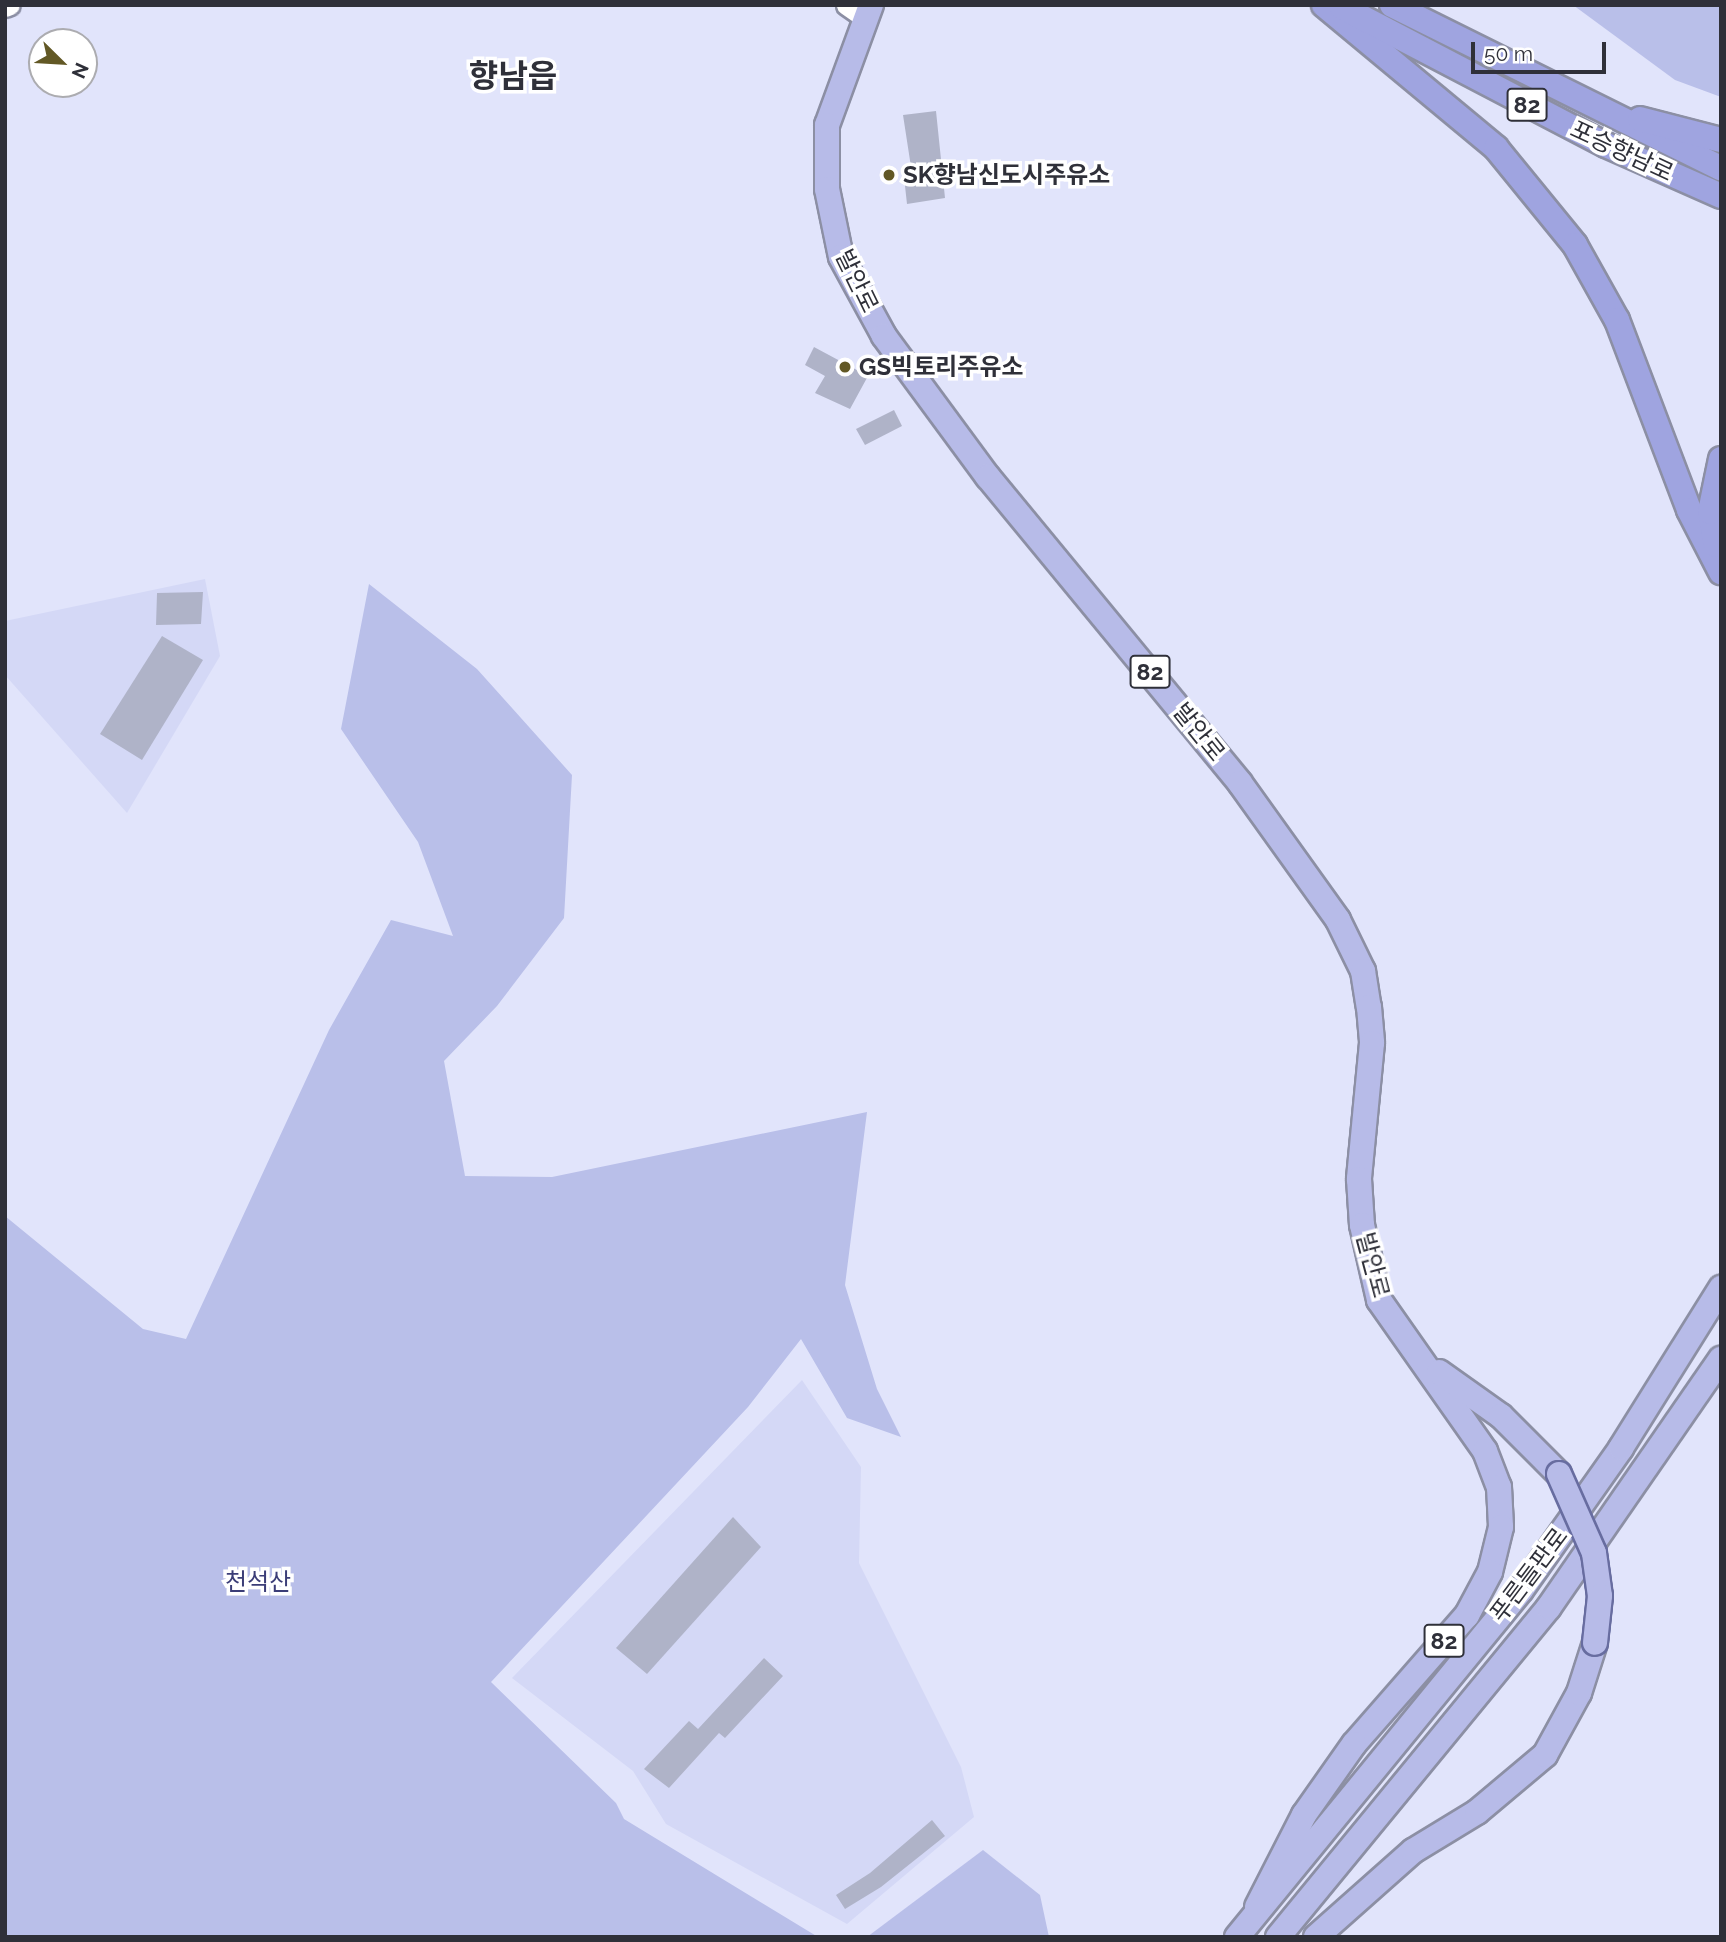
<!DOCTYPE html>
<meta charset="utf-8">
<style>
body{margin:0}
#map{position:relative;width:1726px;height:1942px;overflow:hidden;background:#e1e4fb;font-family:Raleway,"Noto Sans KR",sans-serif}
div>[style]{position:absolute}
.built>*{inset:0;background:#d4d8f6}
.green>*{inset:0;background:#b9bfe9}
.building>*{inset:0;background:#afb3c8}
.roads{filter:drop-shadow(2px 0 #8c8fa4) drop-shadow(-2px 0 #8c8fa4) drop-shadow(0 2px #8c8fa4) drop-shadow(0 -2px #8c8fa4)}
.tertiary>*{height:19px;margin:-9.5px;padding:0 9.5px;transform-origin:9.5px;border-radius:9.5px;background:#fff}
.primary>*{height:24px;margin:-12px;padding:0 12px;transform-origin:12px;border-radius:12px;background:#b7bbe8}
.trunk>*{height:24px;margin:-12px;padding:0 12px;transform-origin:12px;border-radius:12px;background:#9fa4e0}
.bridges{filter:drop-shadow(2px 0 #686da0) drop-shadow(-2px 0 #686da0) drop-shadow(0 2px #686da0) drop-shadow(0 -2px #686da0)}
.primary-bridge>*{height:24px;margin:-12px;padding:0 12px;transform-origin:12px;border-radius:12px;background:#b7bbe8}
.dots>*{width:19px;height:19px;translate:-50% -50%;box-sizing:border-box;border:4px solid #fff;border-radius:50%}
span{translate:-50% -50%;white-space:nowrap;text-align:center;line-height:1.15;-webkit-text-stroke:7px #fff;paint-order:stroke}
.shield-label span{padding:2px 5px;background:#fff;border:2px solid;border-radius:5px;-webkit-text-stroke-width:0}
.shield-label{font-size:23px;color:#2f3039;font-weight:700}
.street-label{font-size:24px;color:#2f3039}
.poi-label{font-size:24px;color:#2f3039;font-weight:700}
.left{translate:0 -50%;text-align:left}
.park-label{font-size:24px;color:#3b3d77}
.district-label{font-size:32px;color:#2f3039;font-weight:700}
.frame{position:absolute;inset:0;border:7px solid #2f3039;pointer-events:none}
.north{position:absolute;left:28px;top:28px;width:70px;height:70px;box-sizing:border-box;background:#fff;border:2px solid #acacb0;border-radius:50%;rotate:114deg;font-size:19px;font-weight:700;line-height:28px;text-align:center;color:#2f3039}
.north::after{content:'';display:block;margin:auto;width:24px;height:32px;background:#625825;clip-path:polygon(50% 0,100% 100%,50% 72%,0 100%)}
.scale{position:absolute;left:1471px;top:42px;width:135px;height:32px;box-sizing:border-box;border:4px solid #2f3039;border-top:0;padding-left:9px;font-size:21px;line-height:24px;white-space:nowrap;color:#2f3039;-webkit-text-stroke:5px #fff;paint-order:stroke}
</style>
<div id="map">
<div class="built">
<div style="clip-path:polygon(205px 579px,220px 656px,127px 813px,5px 675px,5px 621px)"></div>
<div style="clip-path:polygon(802px 1380px,861px 1467px,859px 1563px,961px 1767px,974px 1817px,847px 1924px,666px 1824px,633px 1771px,512px 1678px)"></div>
</div>
<div class="green">
<div style="clip-path:polygon(1573px 5px,1721px 5px,1721px 97px,1675px 80px)"></div>
<div style="clip-path:polygon(369px 584px,477px 669px,572px 775px,564px 918px,497px 1006px,444px 1061px,465px 1176px,552px 1177px,867px 1112px,845px 1285px,877px 1389px,901px 1437px,847px 1418px,801px 1339px,748px 1407px,491px 1682px,616px 1803px,624px 1819px,818px 1937px,5px 1937px,5px 1216px,143px 1329px,186px 1339px,329px 1030px,391px 920px,453px 936px,418px 842px,341px 729px)"></div>
<div style="clip-path:polygon(983px 1850px,1040px 1895px,1049px 1937px,867px 1937px)"></div>
</div>
<div class="building">
<div style="clip-path:polygon(936px 111px,945px 198px,907px 204px,903px 168px,911px 167px,903px 115px)"></div>
<div style="clip-path:polygon(814px 347px,868px 376px,850px 409px,815px 393px,825px 376px,805px 365px)"></div>
<div style="clip-path:polygon(894px 410px,902px 426px,865px 445px,856px 429px)"></div>
<div style="clip-path:polygon(203px 592px,201px 624px,156px 625px,157px 593px)"></div>
<div style="clip-path:polygon(162px 636px,203px 660px,142px 760px,100px 734px)"></div>
<div style="clip-path:polygon(733px 1517px,761px 1547px,647px 1674px,616px 1648px)"></div>
<div style="clip-path:polygon(764px 1658px,783px 1676px,725px 1738px,719px 1733px,669px 1788px,644px 1769px,689px 1721px,698px 1729px)"></div>
<div style="clip-path:polygon(932px 1820px,945px 1836px,881px 1887px,845px 1909px,836px 1895px,870px 1873px)"></div>
</div>
<div class="roads">
<div class="tertiary">
<div style="left:846px;top:5px;width:21px;rotate:35deg"></div>
<div style="left:5px;top:7px;width:5px;rotate:-22deg"></div>
</div>
<div class="primary">
<div style="left:871px;top:5px;width:128px;rotate:110.1deg"></div>
<div style="left:827px;top:125px;width:64px;rotate:90deg"></div>
<div style="left:827px;top:189px;width:69px;rotate:78.4deg"></div>
<div style="left:841px;top:257px;width:90px;rotate:61.4deg"></div>
<div style="left:884px;top:336px;width:175px;rotate:53.6deg"></div>
<div style="left:988px;top:477px;width:396px;rotate:50.5deg"></div>
<div style="left:1240px;top:783px;width:168px;rotate:54.4deg"></div>
<div style="left:1338px;top:920px;width:57px;rotate:63.9deg"></div>
<div style="left:1363px;top:971px;width:36px;rotate:81deg"></div>
<div style="left:1369px;top:1007px;width:36px;rotate:85deg"></div>
<div style="left:1372px;top:1043px;width:137px;rotate:95.5deg"></div>
<div style="left:1359px;top:1179px;width:46px;rotate:86.3deg"></div>
<div style="left:1362px;top:1225px;width:77px;rotate:77.2deg"></div>
<div style="left:1379px;top:1300px;width:184px;rotate:54.9deg"></div>
<div style="left:1485px;top:1451px;width:39px;rotate:69deg"></div>
<div style="left:1499px;top:1487px;width:40px;rotate:87.1deg"></div>
<div style="left:1501px;top:1527px;width:46px;rotate:103.7deg"></div>
<div style="left:1490px;top:1572px;width:49px;rotate:118.1deg"></div>
<div style="left:1467px;top:1615px;width:171px;rotate:131.2deg"></div>
<div style="left:1354px;top:1744px;width:87px;rotate:125.2deg"></div>
<div style="left:1304px;top:1815px;width:103px;rotate:117.1deg"></div>
<div style="left:1439px;top:1372px;width:76px;rotate:35.4deg"></div>
<div style="left:1501px;top:1416px;width:82px;rotate:45deg"></div>
<div style="left:1237px;top:1937px;width:448px;rotate:-50.7deg"></div>
<div style="left:1521px;top:1590px;width:174px;rotate:-54.8deg"></div>
<div style="left:1621px;top:1448px;width:189px;rotate:-58deg"></div>
<div style="left:1278px;top:1937px;width:427px;rotate:-50.6deg"></div>
<div style="left:1549px;top:1607px;width:302px;rotate:-55.3deg"></div>
<div style="left:1316px;top:1937px;width:130px;rotate:-41.6deg"></div>
<div style="left:1413px;top:1851px;width:75px;rotate:-31.4deg"></div>
<div style="left:1477px;top:1812px;width:89px;rotate:-40deg"></div>
<div style="left:1545px;top:1755px;width:71px;rotate:-61.3deg"></div>
<div style="left:1579px;top:1693px;width:52px;rotate:-72.3deg"></div>
</div>
<div class="trunk">
<div style="left:1324px;top:5px;width:224px;rotate:39.7deg"></div>
<div style="left:1496px;top:148px;width:125px;rotate:50.8deg"></div>
<div style="left:1575px;top:245px;width:86px;rotate:60.8deg"></div>
<div style="left:1617px;top:320px;width:203px;rotate:69.2deg"></div>
<div style="left:1689px;top:510px;width:70px;rotate:62.7deg"></div>
<div style="left:1392px;top:5px;width:367px;rotate:26.4deg"></div>
<div style="left:1342px;top:7px;width:298px;rotate:27.6deg"></div>
<div style="left:1606px;top:145px;width:126px;rotate:23.9deg"></div>
<div style="left:1640px;top:119px;width:84px;rotate:14.5deg"></div>
<div style="left:1716px;top:545px;width:34px;rotate:-100deg"></div>
<div style="left:1710px;top:512px;width:54px;rotate:-78.3deg"></div>
</div>
</div>
<div class="bridges">
<div class="primary-bridge">
<div style="left:1559px;top:1474px;width:86px;rotate:66.1deg"></div>
<div style="left:1594px;top:1553px;width:43px;rotate:82.1deg"></div>
<div style="left:1600px;top:1596px;width:47px;rotate:96.1deg"></div>
</div>
</div>
<div class="dots">
<div style="left:889px;top:175px;background:#625825"></div>
<div style="left:845px;top:367px;background:#625825"></div>
</div>
<div class="shield-label">
<span style="left:1527px;top:105px">82</span>
<span style="left:1150px;top:672px">82</span>
<span style="left:1444px;top:1641px">82</span>
</div>
<div class="street-label">
<span style="left:1622px;top:151px;rotate:25deg">포승향남로</span>
<span style="left:857px;top:281px;rotate:64deg">발안로</span>
<span style="left:1199px;top:732px;rotate:51deg">발안로</span>
<span style="left:1373px;top:1265px;rotate:75deg">발안로</span>
<span style="left:1529px;top:1575px;rotate:-53deg">푸른들판로</span>
</div>
<div class="poi-label">
<span class="left" style="left:903px;top:175px">SK향남신도시주유소</span>
<span class="left" style="left:859px;top:367px">GS빅토리주유소</span>
</div>
<div class="park-label">
<span style="left:258px;top:1582px">천석산</span>
</div>
<div class="district-label">
<span style="left:513px;top:76px">향남읍</span>
</div>
<div class="frame"></div>
<div class="north">N</div>
<div class="scale">50 m</div>
</div>
